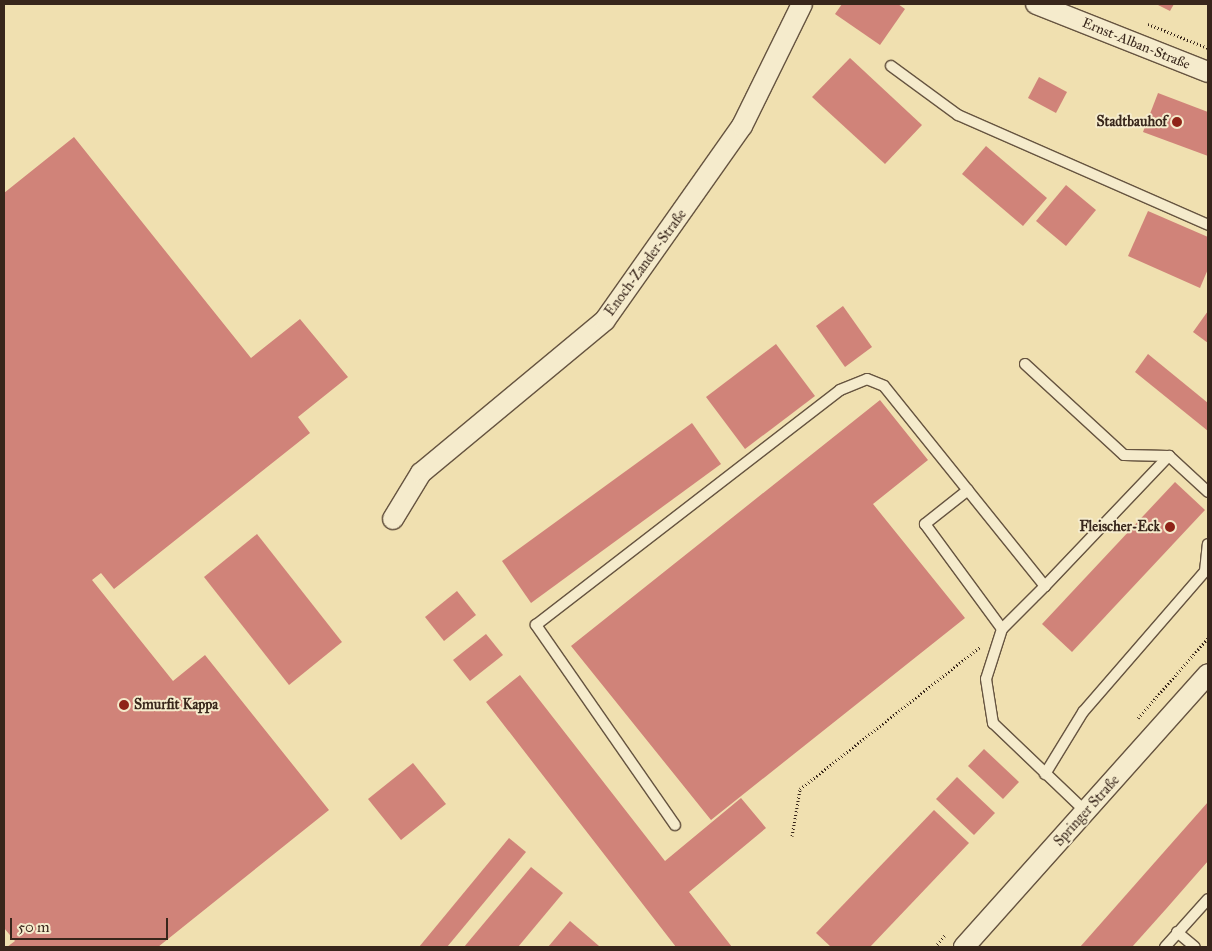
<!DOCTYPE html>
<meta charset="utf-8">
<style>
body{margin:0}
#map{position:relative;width:1212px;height:951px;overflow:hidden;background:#f0e0b0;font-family:"IM FELL Great Primer",serif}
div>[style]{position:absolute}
.building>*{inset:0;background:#d08379}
.path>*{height:3px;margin-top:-1.5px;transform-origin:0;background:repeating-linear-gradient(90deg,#38261b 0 1px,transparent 0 3.5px)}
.roads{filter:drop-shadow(1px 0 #665440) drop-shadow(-1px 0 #665440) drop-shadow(0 1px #665440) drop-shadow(0 -1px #665440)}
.service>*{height:10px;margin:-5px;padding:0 5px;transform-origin:5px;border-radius:5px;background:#f5ebcc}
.minor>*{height:20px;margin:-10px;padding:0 10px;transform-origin:10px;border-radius:10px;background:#f5ebcc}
.dots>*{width:14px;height:14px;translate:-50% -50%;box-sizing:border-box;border:2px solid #f5ebcc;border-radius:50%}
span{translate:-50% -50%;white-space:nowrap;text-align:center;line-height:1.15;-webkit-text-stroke:4px #f5ebcc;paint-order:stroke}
.street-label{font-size:14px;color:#38261b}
.poi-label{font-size:14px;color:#38261b;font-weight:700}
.right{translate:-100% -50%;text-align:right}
.left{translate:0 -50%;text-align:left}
.frame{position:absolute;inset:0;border:5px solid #38261b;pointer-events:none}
.scale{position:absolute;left:10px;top:918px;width:158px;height:22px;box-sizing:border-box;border:2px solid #38261b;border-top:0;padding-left:6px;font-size:15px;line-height:18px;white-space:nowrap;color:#38261b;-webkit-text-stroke:4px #f5ebcc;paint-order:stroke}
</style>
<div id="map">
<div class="building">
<div style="clip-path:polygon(842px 4px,898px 4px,905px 9px,880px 45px,835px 14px)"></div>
<div style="clip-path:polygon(1156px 4px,1174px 4px,1170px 11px)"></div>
<div style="clip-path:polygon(850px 58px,922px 125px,885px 164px,812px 97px)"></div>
<div style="clip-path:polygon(1039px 77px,1067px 92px,1056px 113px,1028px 98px)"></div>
<div style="clip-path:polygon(1158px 93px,1208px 112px,1208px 156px,1143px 132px)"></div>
<div style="clip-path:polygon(74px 137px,251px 358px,300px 319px,348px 377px,298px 417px,310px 433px,114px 589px,101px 573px,92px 580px,173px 681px,205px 655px,329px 810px,158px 947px,7px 947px,15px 941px,4px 928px,4px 193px)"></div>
<div style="clip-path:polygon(986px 146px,1047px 198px,1023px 226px,962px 174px)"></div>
<div style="clip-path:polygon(1066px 185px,1096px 210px,1066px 246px,1036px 221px)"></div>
<div style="clip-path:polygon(1148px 211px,1208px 237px,1208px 269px,1200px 288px,1128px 256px)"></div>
<div style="clip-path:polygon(843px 306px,872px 347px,845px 367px,816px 326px)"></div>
<div style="clip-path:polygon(1208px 311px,1208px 343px,1193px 332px)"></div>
<div style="clip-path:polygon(776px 344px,815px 396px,745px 449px,706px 397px)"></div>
<div style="clip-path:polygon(1148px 354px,1208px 403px,1208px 431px,1135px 372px)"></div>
<div style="clip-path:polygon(880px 400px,928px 460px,873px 504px,965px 618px,711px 820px,571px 646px)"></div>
<div style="clip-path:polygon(692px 423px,721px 464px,531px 603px,502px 561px)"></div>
<div style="clip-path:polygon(1175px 482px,1205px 510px,1072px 652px,1042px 624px)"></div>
<div style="clip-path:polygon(257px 534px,342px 642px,289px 685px,204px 577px)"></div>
<div style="clip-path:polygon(457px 591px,476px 615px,444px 641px,425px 617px)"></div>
<div style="clip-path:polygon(486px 634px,503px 655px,470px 681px,453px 660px)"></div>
<div style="clip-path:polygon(520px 675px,665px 861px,741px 798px,766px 828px,689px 892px,732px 947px,676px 947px,486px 702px)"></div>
<div style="clip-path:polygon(984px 749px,1019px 782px,1003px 799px,968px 766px)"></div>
<div style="clip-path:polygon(413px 763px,446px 804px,401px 840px,368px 799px)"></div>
<div style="clip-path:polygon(957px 777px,995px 813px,974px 835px,936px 799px)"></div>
<div style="clip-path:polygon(1208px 802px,1208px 861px,1166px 909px,1132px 947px,1080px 947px)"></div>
<div style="clip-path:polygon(934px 810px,969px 843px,870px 947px,831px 947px,816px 933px)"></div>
<div style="clip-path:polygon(509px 838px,526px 852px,447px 947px,419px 947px)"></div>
<div style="clip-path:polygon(531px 867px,563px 893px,518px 947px,464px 947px)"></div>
<div style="clip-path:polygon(570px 921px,599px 946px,598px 947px,548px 947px)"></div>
</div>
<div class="path">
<div style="left:1148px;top:24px;width:65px;rotate:21.8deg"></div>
<div style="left:1138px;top:718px;width:106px;rotate:-48.8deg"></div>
<div style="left:792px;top:836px;width:48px;rotate:-80.3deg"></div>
<div style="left:800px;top:789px;width:229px;rotate:-38.3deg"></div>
<div style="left:935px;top:947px;width:17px;rotate:-50deg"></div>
</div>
<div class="roads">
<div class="service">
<div style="left:891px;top:66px;width:83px;rotate:36.2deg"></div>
<div style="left:958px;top:115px;width:273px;rotate:23.7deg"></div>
<div style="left:1025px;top:364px;width:134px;rotate:42.6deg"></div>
<div style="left:1124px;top:455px;width:45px;rotate:1.3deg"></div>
<div style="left:1169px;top:456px;width:53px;rotate:42.7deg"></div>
<div style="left:968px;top:490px;width:55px;rotate:141.7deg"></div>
<div style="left:925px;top:524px;width:130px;rotate:53.7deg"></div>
<div style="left:1045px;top:586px;width:180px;rotate:-46.4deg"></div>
<div style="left:1045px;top:774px;width:73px;rotate:-58.5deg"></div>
<div style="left:1083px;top:712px;width:186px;rotate:-49.1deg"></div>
<div style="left:1205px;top:571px;width:27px;rotate:-84deg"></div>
<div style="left:675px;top:825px;width:244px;rotate:-124.8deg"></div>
<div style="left:536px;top:625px;width:384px;rotate:-37.7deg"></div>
<div style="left:840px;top:390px;width:29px;rotate:-22deg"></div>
<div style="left:867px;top:379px;width:18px;rotate:22deg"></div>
<div style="left:884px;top:386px;width:257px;rotate:51.2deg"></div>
<div style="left:1045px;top:586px;width:61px;rotate:135deg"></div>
<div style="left:1002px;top:629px;width:52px;rotate:107.7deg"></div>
<div style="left:986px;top:679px;width:45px;rotate:81deg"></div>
<div style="left:993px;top:723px;width:129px;rotate:43.7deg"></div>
<div style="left:1177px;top:932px;width:23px;rotate:40deg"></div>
<div style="left:1165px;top:947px;width:64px;rotate:-48.1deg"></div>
</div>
<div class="minor">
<div style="left:1036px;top:4px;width:185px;rotate:21.6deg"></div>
<div style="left:393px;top:519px;width:54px;rotate:-58.7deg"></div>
<div style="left:421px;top:473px;width:239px;rotate:-39.7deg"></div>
<div style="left:605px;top:320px;width:237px;rotate:-54.8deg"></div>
<div style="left:742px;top:126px;width:136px;rotate:-63.8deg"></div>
<div style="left:964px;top:947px;width:366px;rotate:-48.2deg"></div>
</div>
</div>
<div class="dots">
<div style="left:1177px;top:122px;background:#8f2418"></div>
<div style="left:1170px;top:527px;background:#8f2418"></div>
<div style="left:124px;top:705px;background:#8f2418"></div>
</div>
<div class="street-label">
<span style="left:1136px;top:44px;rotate:22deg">Ernst-Alban-Straße</span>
<span style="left:646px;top:263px;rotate:-54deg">Enoch-Zander-Straße</span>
<span style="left:1087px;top:811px;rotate:-48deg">Springer Straße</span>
</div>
<div class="poi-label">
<span class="right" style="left:1167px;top:122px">Stadtbauhof</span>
<span class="right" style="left:1160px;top:527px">Fleischer-Eck</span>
<span class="left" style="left:134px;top:705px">Smurfit Kappa</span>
</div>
<div class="frame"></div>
<div class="scale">50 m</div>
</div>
